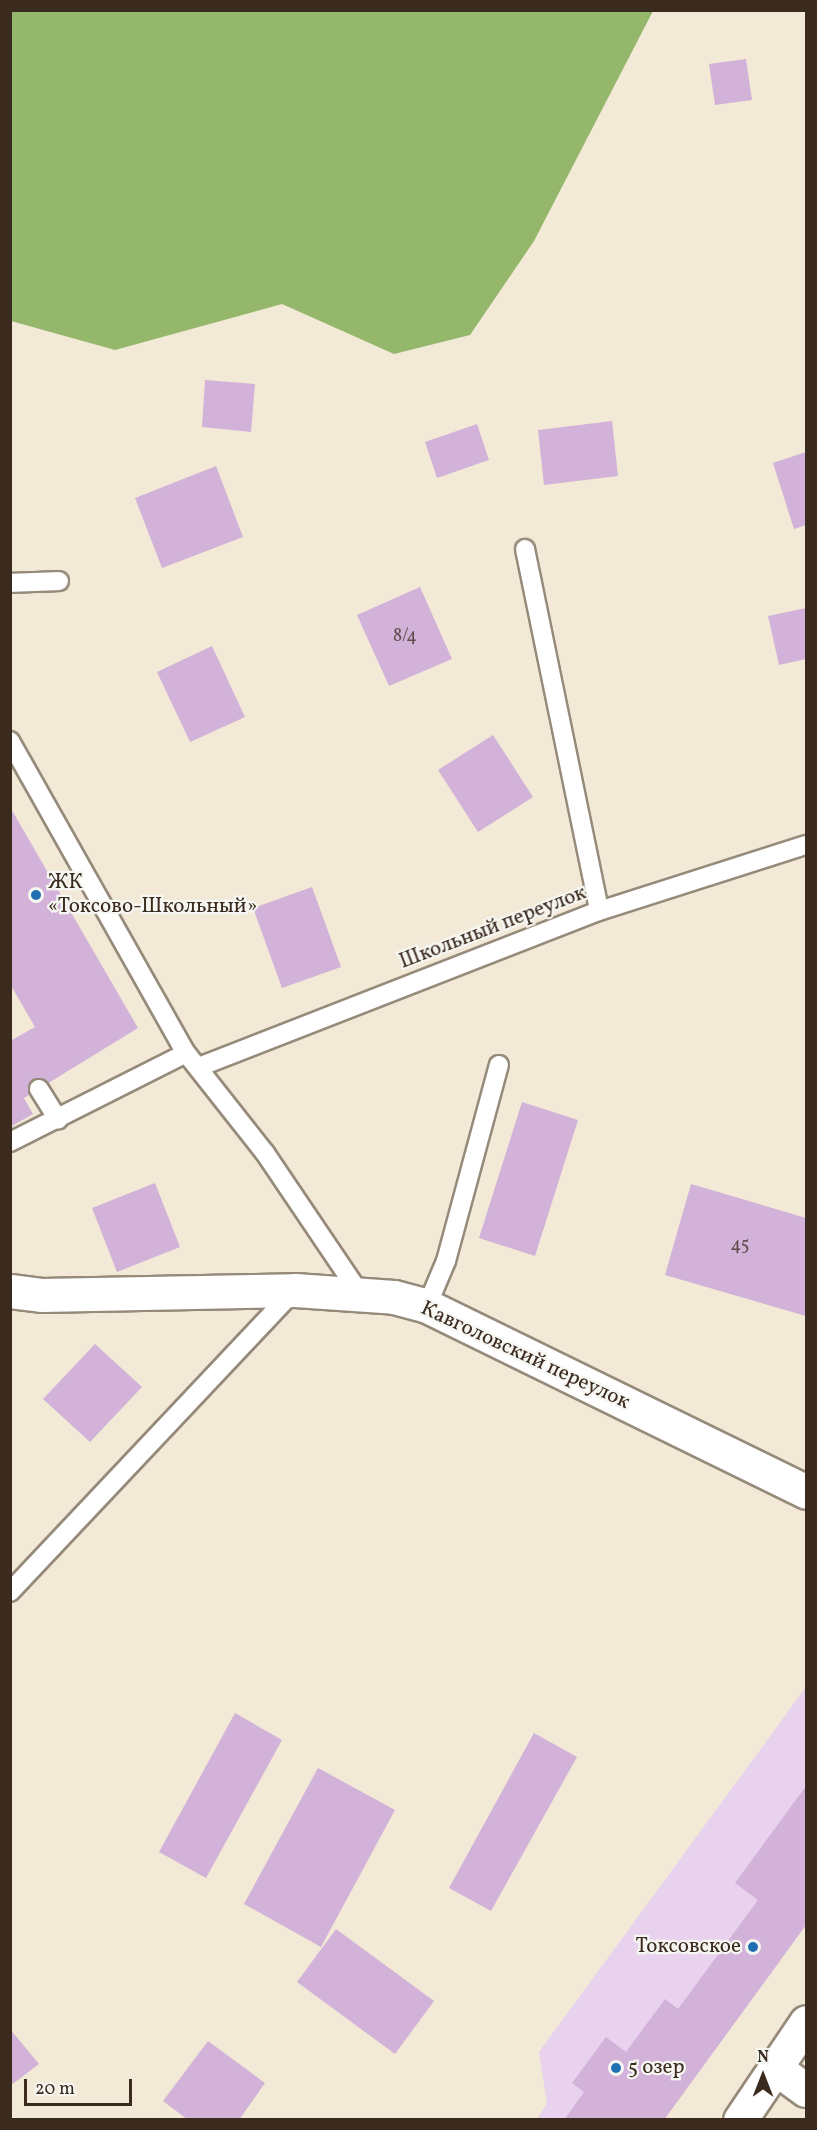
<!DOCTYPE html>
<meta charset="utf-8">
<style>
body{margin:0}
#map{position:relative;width:817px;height:2130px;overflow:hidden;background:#f2e9d6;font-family:Vollkorn,serif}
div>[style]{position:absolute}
.built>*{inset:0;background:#e8d2ee}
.forest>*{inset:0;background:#95b76b}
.building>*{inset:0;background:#d2b2d8}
.roads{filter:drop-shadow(2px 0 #968a7a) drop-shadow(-2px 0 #968a7a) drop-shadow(0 2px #968a7a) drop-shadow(0 -2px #968a7a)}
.service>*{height:18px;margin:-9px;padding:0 9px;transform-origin:9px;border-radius:9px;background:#fff}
.minor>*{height:33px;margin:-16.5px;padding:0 16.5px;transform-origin:16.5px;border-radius:16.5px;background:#fff}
.tertiary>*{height:33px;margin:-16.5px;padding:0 16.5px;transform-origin:16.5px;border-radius:16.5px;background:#fff}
.secondary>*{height:33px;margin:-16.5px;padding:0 16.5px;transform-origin:16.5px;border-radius:16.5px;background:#fff}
.dots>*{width:16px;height:16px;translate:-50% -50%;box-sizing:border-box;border:3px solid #f6f6f2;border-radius:50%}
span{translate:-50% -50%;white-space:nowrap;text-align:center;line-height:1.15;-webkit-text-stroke:4.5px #f6f6f2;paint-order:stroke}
.number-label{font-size:18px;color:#614c4c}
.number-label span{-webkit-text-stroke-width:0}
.poi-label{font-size:21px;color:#3b2a1e}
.left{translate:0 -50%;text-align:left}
.right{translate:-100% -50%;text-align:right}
.street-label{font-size:21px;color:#3b2a1e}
.frame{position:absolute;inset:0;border:12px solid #3b2a1e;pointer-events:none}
.north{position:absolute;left:733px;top:2046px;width:60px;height:60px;-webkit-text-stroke:4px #f6f6f2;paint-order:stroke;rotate:0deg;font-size:16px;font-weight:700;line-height:24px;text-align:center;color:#3b2a1e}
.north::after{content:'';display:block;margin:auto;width:21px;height:27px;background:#3b2a1e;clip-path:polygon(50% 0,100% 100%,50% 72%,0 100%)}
.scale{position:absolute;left:24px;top:2079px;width:108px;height:27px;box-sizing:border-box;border:3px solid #3b2a1e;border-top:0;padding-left:8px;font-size:18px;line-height:21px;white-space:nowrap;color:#3b2a1e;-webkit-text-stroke:4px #f6f6f2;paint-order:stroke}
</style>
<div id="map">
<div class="built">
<div style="clip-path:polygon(806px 1687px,806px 1925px,664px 2119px,536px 2120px,547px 2104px,539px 2052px)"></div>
</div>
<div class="forest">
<div style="clip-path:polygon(10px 11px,11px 10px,653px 11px,534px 241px,470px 335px,394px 354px,282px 304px,115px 350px,11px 321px)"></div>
</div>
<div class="building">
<div style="clip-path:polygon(746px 59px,752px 100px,715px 105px,709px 64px)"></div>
<div style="clip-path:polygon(205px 380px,255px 384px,251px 432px,202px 427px)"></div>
<div style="clip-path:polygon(612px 421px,618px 476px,544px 485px,538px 430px)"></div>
<div style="clip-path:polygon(477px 424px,489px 460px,437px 478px,425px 442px)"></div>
<div style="clip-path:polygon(806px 452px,806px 525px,794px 529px,773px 463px)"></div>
<div style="clip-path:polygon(216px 466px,243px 537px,162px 568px,135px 498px)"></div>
<div style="clip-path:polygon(420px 587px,452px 659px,389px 686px,357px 615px)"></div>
<div style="clip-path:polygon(806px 608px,806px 659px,779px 665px,768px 616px)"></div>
<div style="clip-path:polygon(212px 646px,245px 717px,190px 742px,157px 672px)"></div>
<div style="clip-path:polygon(493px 735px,533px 797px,478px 832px,438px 770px)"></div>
<div style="clip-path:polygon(10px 807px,138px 1028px,24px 1098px,33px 1114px,10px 1127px,10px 1041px,35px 1027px,10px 984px)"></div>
<div style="clip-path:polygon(312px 887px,341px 967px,282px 988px,253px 908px)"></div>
<div style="clip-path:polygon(522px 1102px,578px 1120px,535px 1256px,479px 1238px)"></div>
<div style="clip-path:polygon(155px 1183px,180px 1247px,117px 1272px,92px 1208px)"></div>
<div style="clip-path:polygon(691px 1184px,806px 1218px,806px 1316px,665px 1275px)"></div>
<div style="clip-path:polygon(95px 1344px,142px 1387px,90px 1442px,43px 1399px)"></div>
<div style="clip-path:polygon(235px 1713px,282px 1740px,206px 1878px,159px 1852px)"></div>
<div style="clip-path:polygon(534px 1733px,577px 1757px,491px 1911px,449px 1888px)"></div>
<div style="clip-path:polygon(318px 1768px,395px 1810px,321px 1947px,244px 1904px)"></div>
<div style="clip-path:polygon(806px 1786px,806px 1925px,664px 2120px,564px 2120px,584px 2092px,572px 2083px,606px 2037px,626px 2052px,665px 1999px,678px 2009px,758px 1900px,735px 1883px)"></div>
<div style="clip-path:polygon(336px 1929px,434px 2001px,395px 2054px,297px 1982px)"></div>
<div style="clip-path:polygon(10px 2029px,39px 2064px,10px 2086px)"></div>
<div style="clip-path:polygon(208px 2041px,265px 2083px,239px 2120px,188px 2120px,163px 2101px)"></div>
</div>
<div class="roads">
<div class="service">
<div style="left:525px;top:549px;width:369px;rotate:78.4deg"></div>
<div style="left:10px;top:583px;width:49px;rotate:-2.3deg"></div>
<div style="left:10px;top:741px;width:358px;rotate:60.6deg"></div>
<div style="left:186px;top:1053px;width:127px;rotate:51.7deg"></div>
<div style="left:265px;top:1153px;width:166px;rotate:56deg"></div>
<div style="left:201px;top:1066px;width:427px;rotate:-21.3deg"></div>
<div style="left:599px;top:911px;width:217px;rotate:-17.7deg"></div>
<div style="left:39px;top:1089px;width:36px;rotate:58deg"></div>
<div style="left:10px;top:1142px;width:197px;rotate:-26.8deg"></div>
<div style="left:427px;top:1306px;width:49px;rotate:-67.1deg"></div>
<div style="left:446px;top:1261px;width:203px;rotate:-74.9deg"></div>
<div style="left:10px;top:1592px;width:415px;rotate:-46.7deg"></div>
</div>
<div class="minor">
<div style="left:10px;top:1291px;width:31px;rotate:7deg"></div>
<div style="left:41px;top:1295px;width:254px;rotate:-1.1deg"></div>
<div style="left:295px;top:1290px;width:99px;rotate:4deg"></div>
<div style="left:394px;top:1297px;width:34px;rotate:15deg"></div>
<div style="left:427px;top:1306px;width:422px;rotate:26.1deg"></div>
</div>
<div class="tertiary">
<div style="left:774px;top:2067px;width:39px;rotate:36deg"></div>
</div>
<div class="secondary">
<div style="left:740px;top:2120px;width:118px;rotate:-56deg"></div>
</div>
</div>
<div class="dots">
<div style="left:36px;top:895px;background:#1f6fb2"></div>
<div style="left:753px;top:1947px;background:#1f6fb2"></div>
<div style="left:616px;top:2068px;background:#1f6fb2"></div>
</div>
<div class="number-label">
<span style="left:405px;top:637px">8/4</span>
<span style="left:740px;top:1246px">45</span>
</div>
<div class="poi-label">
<span class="left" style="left:48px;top:895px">ЖК<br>«Токсово-Школьный»</span>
<span class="right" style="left:741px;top:1947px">Токсовское</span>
<span class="left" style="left:628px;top:2068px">5 озер</span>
</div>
<div class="street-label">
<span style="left:493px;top:928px;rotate:-21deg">Школьный переулок</span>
<span style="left:525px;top:1356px;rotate:25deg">Кавголовский переулок</span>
</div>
<div class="frame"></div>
<div class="north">N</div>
<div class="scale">20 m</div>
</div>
